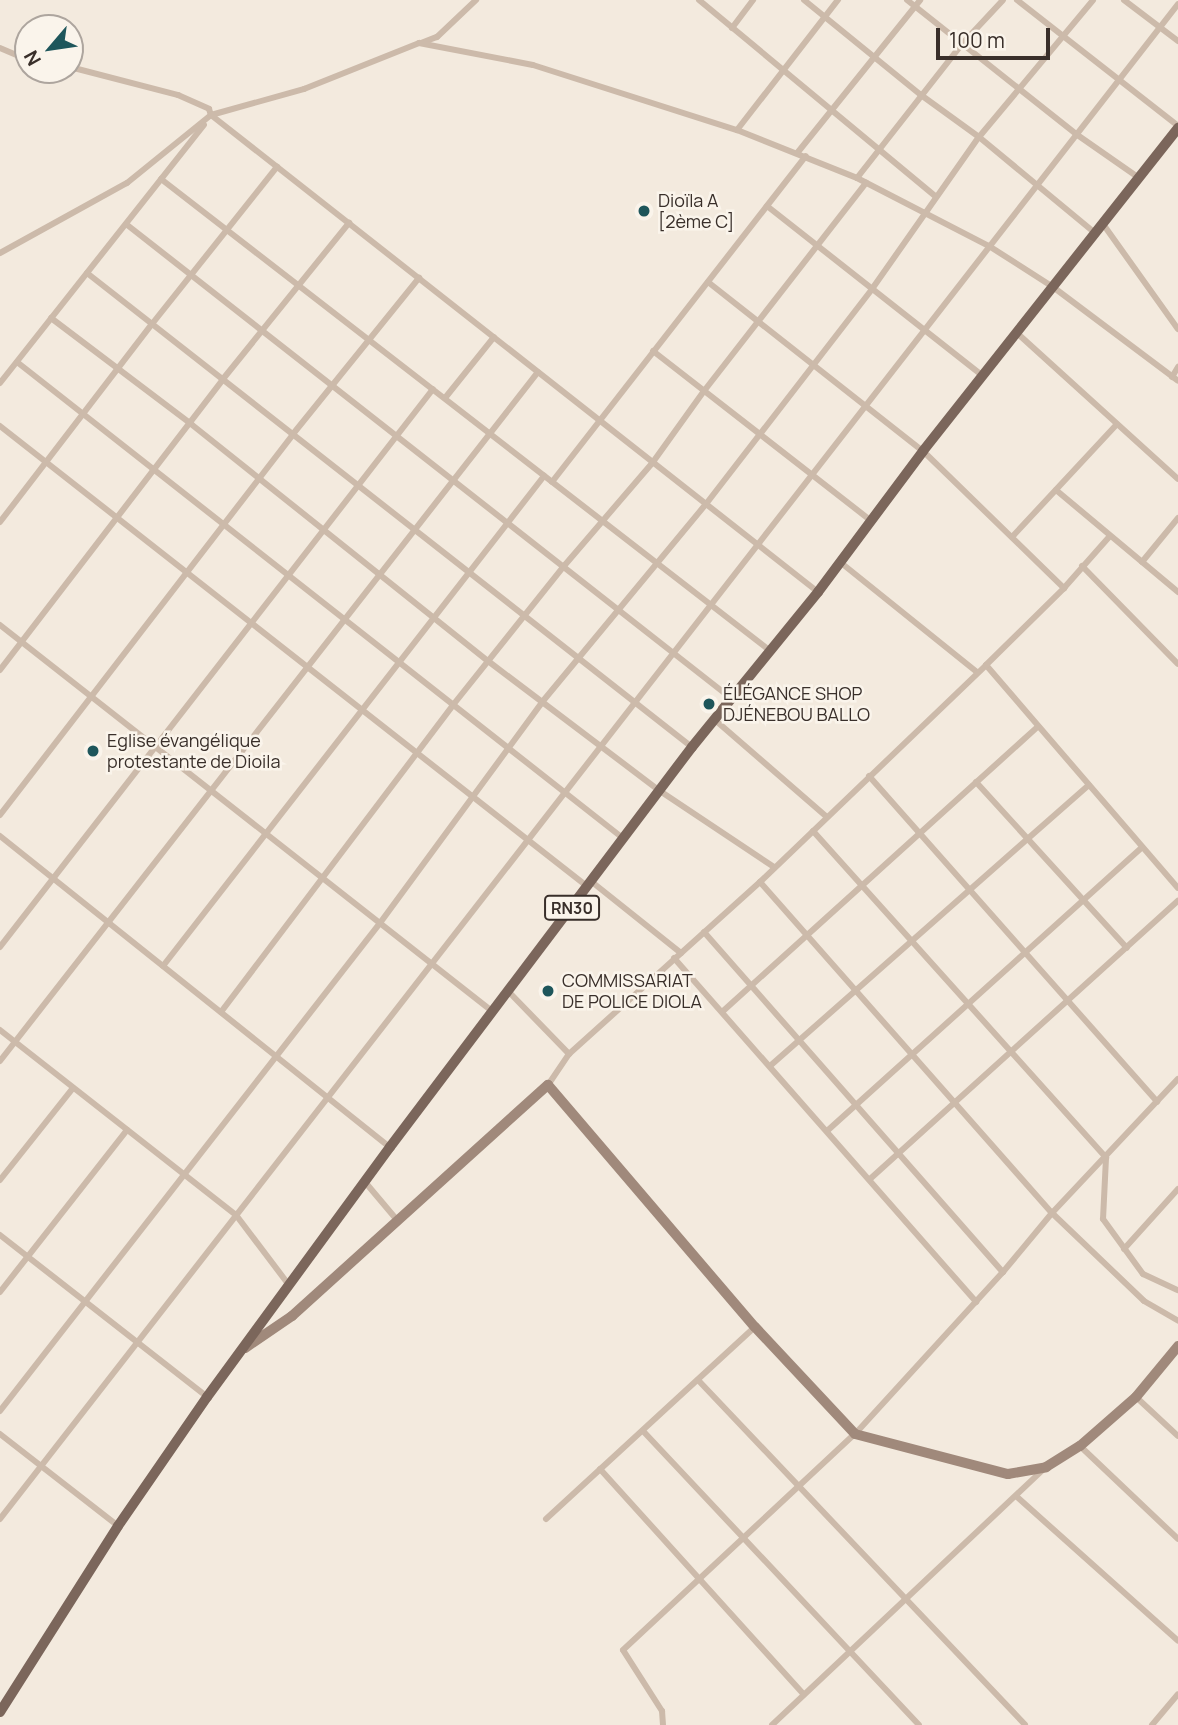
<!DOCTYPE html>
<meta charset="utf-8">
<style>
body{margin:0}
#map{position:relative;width:1178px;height:1725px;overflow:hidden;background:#f3eade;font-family:Manrope,sans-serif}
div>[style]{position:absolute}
.street>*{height:6px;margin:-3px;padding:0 3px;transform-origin:3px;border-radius:3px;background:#ccbaaa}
.secondary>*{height:10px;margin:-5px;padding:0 5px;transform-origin:5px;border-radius:5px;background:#a0897b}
.primary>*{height:10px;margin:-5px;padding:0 5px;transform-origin:5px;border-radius:5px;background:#7b665b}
.dots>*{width:19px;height:19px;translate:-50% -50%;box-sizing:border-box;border:4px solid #faf4eb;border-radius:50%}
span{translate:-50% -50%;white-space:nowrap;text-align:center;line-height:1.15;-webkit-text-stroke:5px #faf4eb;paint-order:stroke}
.shield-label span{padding:2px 5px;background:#faf4eb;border:2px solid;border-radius:5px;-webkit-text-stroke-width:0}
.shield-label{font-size:16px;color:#392f2a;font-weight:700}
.poi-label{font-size:18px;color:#392f2a}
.left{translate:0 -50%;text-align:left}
.north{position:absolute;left:14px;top:14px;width:70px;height:70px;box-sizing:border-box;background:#faf4eb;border:2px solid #ada59e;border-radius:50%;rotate:241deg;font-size:19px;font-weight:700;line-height:28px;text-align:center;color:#392f2a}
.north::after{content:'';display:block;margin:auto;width:24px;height:32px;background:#1e565b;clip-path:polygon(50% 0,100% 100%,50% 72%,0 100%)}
.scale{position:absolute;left:936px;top:28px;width:114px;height:32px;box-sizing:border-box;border:4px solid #392f2a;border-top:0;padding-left:9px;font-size:21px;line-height:24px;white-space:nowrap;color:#392f2a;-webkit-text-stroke:5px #faf4eb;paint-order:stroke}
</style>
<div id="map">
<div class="street">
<div style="left:699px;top:0;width:307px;rotate:39.7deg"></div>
<div style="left:804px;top:0;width:151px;rotate:39.1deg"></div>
<div style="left:921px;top:95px;width:72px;rotate:35.9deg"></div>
<div style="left:979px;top:137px;width:151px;rotate:39.6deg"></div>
<div style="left:907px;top:0;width:216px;rotate:38.4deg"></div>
<div style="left:1076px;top:134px;width:77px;rotate:34.9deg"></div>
<div style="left:1017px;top:0;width:204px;rotate:38deg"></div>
<div style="left:1124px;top:0;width:68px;rotate:37.2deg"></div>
<div style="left:732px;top:28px;width:35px;rotate:-53deg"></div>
<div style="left:421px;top:43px;width:17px;rotate:-21deg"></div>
<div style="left:437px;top:37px;width:54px;rotate:-43.5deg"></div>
<div style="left:0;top:48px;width:30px;rotate:23deg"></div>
<div style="left:70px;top:67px;width:112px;rotate:14.5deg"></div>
<div style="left:178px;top:95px;width:34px;rotate:24deg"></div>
<div style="left:209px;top:109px;width:6px;rotate:72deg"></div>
<div style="left:211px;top:115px;width:772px;rotate:38.16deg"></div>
<div style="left:737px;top:130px;width:165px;rotate:-52.2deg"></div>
<div style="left:798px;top:152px;width:195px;rotate:-51.2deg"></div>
<div style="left:857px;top:178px;width:170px;rotate:-51.9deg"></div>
<div style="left:962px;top:44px;width:60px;rotate:-47deg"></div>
<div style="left:161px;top:179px;width:769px;rotate:37.76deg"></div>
<div style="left:767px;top:206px;width:275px;rotate:38.2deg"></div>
<div style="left:126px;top:224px;width:770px;rotate:38.09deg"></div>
<div style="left:1103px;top:224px;width:129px;rotate:54.5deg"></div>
<div style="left:0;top:253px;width:145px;rotate:-28.9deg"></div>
<div style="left:127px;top:183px;width:108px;rotate:-39deg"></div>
<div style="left:211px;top:115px;width:97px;rotate:-15.6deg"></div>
<div style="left:304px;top:89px;width:124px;rotate:-21.8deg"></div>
<div style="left:419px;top:43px;width:116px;rotate:10.9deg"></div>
<div style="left:533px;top:65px;width:214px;rotate:17.7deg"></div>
<div style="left:737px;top:130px;width:129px;rotate:21.8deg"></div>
<div style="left:857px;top:178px;width:148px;rotate:27.3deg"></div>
<div style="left:989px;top:246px;width:76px;rotate:32.6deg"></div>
<div style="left:1053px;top:287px;width:156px;rotate:36.9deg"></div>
<div style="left:87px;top:273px;width:769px;rotate:38.08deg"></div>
<div style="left:708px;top:282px;width:273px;rotate:38.2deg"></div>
<div style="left:923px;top:451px;width:197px;rotate:44.2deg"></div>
<div style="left:51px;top:318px;width:176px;rotate:37.1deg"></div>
<div style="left:191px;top:424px;width:380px;rotate:38.6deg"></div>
<div style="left:488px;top:661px;width:216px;rotate:37.1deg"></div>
<div style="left:660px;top:791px;width:137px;rotate:33.7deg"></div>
<div style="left:1017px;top:333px;width:217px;rotate:42.2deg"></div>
<div style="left:653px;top:351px;width:276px;rotate:37.9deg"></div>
<div style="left:17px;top:362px;width:772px;rotate:38.16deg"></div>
<div style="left:1172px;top:377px;width:12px;rotate:-59deg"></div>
<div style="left:0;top:383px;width:329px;rotate:-51.7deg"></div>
<div style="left:445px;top:398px;width:78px;rotate:-51.2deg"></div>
<div style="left:0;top:426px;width:747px;rotate:38.1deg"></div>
<div style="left:552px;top:482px;width:413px;rotate:-52.1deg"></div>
<div style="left:1056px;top:490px;width:159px;rotate:39.9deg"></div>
<div style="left:0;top:522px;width:250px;rotate:-52.5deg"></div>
<div style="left:152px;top:324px;width:201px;rotate:-51.5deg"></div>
<div style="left:1012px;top:537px;width:154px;rotate:-47.1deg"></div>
<div style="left:840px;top:562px;width:176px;rotate:38.8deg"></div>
<div style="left:1142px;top:562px;width:57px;rotate:-50.7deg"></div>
<div style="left:1082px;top:566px;width:137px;rotate:45.6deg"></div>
<div style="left:0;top:625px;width:625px;rotate:38.12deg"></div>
<div style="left:986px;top:665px;width:294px;rotate:49.3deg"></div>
<div style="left:0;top:670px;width:367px;rotate:-52.5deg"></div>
<div style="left:223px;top:379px;width:201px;rotate:-51.1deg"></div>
<div style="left:715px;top:720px;width:148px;rotate:40.9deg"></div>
<div style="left:869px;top:776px;width:435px;rotate:48.5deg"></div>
<div style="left:976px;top:782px;width:224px;rotate:47.7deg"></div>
<div style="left:0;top:815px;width:481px;rotate:-52.4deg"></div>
<div style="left:293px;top:434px;width:201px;rotate:-51.1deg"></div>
<div style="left:813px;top:831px;width:439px;rotate:48.1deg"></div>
<div style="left:1106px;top:1158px;width:61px;rotate:92.8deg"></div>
<div style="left:1103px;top:1219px;width:68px;rotate:54deg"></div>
<div style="left:1143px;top:1274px;width:38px;rotate:25deg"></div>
<div style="left:0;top:836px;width:499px;rotate:38.6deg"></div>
<div style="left:592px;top:882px;width:114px;rotate:38.6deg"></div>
<div style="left:760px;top:882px;width:441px;rotate:48.6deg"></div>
<div style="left:1052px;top:1213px;width:127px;rotate:43.7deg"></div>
<div style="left:1144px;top:1301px;width:39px;rotate:30deg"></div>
<div style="left:704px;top:932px;width:453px;rotate:48.7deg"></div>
<div style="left:0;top:947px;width:706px;rotate:-52.19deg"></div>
<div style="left:674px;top:958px;width:458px;rotate:48.7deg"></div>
<div style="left:163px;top:966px;width:621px;rotate:-52.13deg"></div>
<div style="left:508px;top:991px;width:88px;rotate:45.9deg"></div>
<div style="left:221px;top:1012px;width:385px;rotate:-52.9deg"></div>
<div style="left:453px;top:705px;width:178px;rotate:-51.4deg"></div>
<div style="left:564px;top:566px;width:137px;rotate:-49.4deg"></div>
<div style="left:653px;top:462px;width:87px;rotate:-54.3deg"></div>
<div style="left:704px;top:391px;width:264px;rotate:-52.1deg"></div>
<div style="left:722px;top:1012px;width:426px;rotate:-42.1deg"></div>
<div style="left:0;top:1030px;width:300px;rotate:38.1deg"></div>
<div style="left:236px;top:1215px;width:88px;rotate:52.9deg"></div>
<div style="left:0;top:1061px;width:874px;rotate:-52.02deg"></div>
<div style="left:770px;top:1066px;width:425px;rotate:-41.4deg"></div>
<div style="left:548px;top:1085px;width:37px;rotate:-56deg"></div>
<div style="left:569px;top:1054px;width:257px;rotate:-42deg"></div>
<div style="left:760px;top:882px;width:313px;rotate:-43.8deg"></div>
<div style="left:986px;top:665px;width:110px;rotate:-44.6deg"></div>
<div style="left:1064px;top:588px;width:69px;rotate:-48.5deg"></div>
<div style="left:827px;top:1131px;width:424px;rotate:-42deg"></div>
<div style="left:870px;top:1179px;width:415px;rotate:-42.1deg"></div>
<div style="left:0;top:1180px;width:117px;rotate:-51.6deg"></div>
<div style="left:365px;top:1182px;width:50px;rotate:49.9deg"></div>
<div style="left:0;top:1235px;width:263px;rotate:38deg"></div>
<div style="left:1124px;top:1249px;width:81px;rotate:-48deg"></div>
<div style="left:0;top:1292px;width:206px;rotate:-51.9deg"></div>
<div style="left:698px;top:1380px;width:475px;rotate:46.5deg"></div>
<div style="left:1136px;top:1397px;width:57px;rotate:42.9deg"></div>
<div style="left:0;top:1411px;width:619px;rotate:-52.09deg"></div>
<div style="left:380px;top:923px;width:275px;rotate:-53.7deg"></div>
<div style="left:543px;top:701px;width:256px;rotate:-50.4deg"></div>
<div style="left:706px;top:504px;width:272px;rotate:-52.3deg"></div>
<div style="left:872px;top:289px;width:186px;rotate:-54.9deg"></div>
<div style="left:979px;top:137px;width:178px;rotate:-50.2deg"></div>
<div style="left:643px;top:1431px;width:403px;rotate:46.8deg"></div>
<div style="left:0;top:1434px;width:150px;rotate:37.9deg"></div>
<div style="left:1080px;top:1446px;width:135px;rotate:43.5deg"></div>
<div style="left:600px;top:1469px;width:304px;rotate:47.9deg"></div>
<div style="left:1016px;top:1496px;width:217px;rotate:41.8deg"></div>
<div style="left:0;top:1519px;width:1919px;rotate:-52.13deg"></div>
<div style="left:546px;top:1519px;width:284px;rotate:-42.6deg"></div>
<div style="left:663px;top:1725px;width:14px;rotate:-94deg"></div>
<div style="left:662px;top:1711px;width:72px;rotate:-122.6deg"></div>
<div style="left:623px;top:1650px;width:317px;rotate:-43deg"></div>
<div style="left:855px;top:1434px;width:219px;rotate:-47.6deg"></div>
<div style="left:1003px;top:1272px;width:77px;rotate:-50.3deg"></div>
<div style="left:1052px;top:1213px;width:184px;rotate:-46.8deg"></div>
<div style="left:772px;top:1725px;width:375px;rotate:-43.3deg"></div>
<div style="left:1152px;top:1725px;width:40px;rotate:-50deg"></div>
</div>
<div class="secondary">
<div style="left:245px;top:1348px;width:57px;rotate:-34.2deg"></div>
<div style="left:292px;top:1316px;width:345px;rotate:-42.1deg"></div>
<div style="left:548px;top:1085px;width:318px;rotate:49.5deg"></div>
<div style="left:755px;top:1327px;width:146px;rotate:46.9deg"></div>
<div style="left:855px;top:1434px;width:158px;rotate:14.7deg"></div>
<div style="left:1008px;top:1474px;width:39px;rotate:-10deg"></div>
<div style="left:1046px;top:1467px;width:40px;rotate:-32deg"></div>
<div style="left:1080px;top:1446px;width:74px;rotate:-41.2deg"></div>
<div style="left:1136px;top:1397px;width:66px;rotate:-50.5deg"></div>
</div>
<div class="primary">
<div style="left:0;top:1712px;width:220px;rotate:-57.6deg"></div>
<div style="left:118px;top:1526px;width:157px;rotate:-55.4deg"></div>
<div style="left:207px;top:1397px;width:310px;rotate:-53.8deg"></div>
<div style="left:390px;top:1147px;width:501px;rotate:-52.95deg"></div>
<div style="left:692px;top:747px;width:200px;rotate:-50.9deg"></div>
<div style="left:818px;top:592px;width:176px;rotate:-53.3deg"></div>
<div style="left:923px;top:451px;width:412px;rotate:-51.7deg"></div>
</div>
<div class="dots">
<div style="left:644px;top:211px;background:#1e565b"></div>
<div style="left:709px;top:704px;background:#1e565b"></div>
<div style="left:93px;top:751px;background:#1e565b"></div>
<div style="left:548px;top:991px;background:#1e565b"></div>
</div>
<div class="shield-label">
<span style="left:572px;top:908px">RN30</span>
</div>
<div class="poi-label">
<span class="left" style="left:658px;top:211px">Dioïla A<br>[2ème C]</span>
<span class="left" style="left:723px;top:704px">ÉLÉGANCE SHOP<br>DJÉNEBOU BALLO</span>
<span class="left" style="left:107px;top:751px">Eglise évangélique<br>protestante de Dioila</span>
<span class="left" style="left:562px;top:991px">COMMISSARIAT<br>DE POLICE DIOLA</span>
</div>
<div class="north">N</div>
<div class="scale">100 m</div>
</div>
